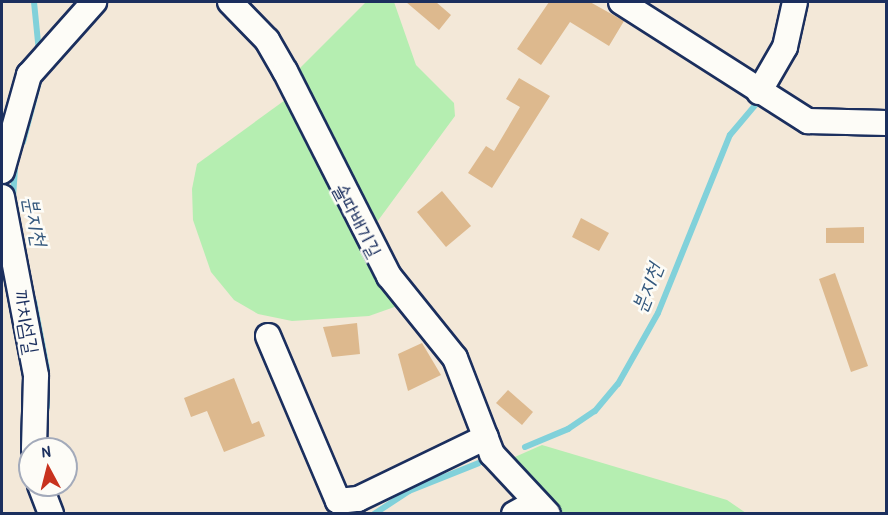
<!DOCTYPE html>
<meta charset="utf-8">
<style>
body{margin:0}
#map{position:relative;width:888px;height:515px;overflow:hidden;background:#f3e8d8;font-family:"Patrick Hand","Poor Story",sans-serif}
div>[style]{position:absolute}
.green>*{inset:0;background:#b5eeb1}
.stream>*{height:6px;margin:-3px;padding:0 3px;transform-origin:3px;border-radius:3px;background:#81d1da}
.building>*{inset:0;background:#ddb98e}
.roads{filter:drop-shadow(2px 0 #1b2f5e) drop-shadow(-2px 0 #1b2f5e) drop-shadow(0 2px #1b2f5e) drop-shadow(0 -2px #1b2f5e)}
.minor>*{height:24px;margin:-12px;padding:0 12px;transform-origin:12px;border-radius:12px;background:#fdfcf7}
span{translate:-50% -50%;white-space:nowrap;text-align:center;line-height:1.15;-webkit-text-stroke:5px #fdfcf7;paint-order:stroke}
.street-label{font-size:20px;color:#1b2f5e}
.water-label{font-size:21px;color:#34587d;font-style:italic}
.frame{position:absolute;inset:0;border:3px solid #1b2f5e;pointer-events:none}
.north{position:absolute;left:18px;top:437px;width:60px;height:60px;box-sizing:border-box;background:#fdfcf7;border:2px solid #a3aaba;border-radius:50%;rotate:353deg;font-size:16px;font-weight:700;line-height:24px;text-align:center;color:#1b2f5e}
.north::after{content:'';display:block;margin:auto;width:21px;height:27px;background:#c8321e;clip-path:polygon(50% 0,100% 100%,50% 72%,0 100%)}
</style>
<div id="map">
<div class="green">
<div style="clip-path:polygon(366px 2px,394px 2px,416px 65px,454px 103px,455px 116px,377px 222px,370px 224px,296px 81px,299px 69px)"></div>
<div style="clip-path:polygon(292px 95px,400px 305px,369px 316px,292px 321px,258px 314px,234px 300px,211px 272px,193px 220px,192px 189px,197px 164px)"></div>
<div style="clip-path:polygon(542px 445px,727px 500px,746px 513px,561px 513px,506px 461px)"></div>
</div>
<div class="stream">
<div style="left:34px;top:2px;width:50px;rotate:84.3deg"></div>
<div style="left:23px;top:142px;width:70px;rotate:-75.2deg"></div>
<div style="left:13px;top:197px;width:28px;rotate:-86deg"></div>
<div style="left:34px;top:301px;width:69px;rotate:79.2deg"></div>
<div style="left:47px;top:369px;width:38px;rotate:90deg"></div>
<div style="left:525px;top:447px;width:47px;rotate:-22.7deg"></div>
<div style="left:568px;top:429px;width:32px;rotate:-34deg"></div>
<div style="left:595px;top:411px;width:35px;rotate:-50deg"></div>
<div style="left:618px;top:384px;width:81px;rotate:-60.6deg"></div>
<div style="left:658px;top:313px;width:192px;rotate:-68deg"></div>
<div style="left:730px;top:135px;width:42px;rotate:-49.8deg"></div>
<div style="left:374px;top:514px;width:42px;rotate:-33.3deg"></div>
<div style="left:409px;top:491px;width:75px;rotate:-21.8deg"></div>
</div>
<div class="building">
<div style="clip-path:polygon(406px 2px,436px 2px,451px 15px,439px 30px)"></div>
<div style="clip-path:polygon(549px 2px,590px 2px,624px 21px,609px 46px,570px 22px,541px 65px,517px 49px)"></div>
<div style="clip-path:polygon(519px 78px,550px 96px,492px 188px,468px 173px,486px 146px,494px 151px,520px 107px,506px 99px)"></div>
<div style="clip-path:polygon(442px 191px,471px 226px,446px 247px,417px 212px)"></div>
<div style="clip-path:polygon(581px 218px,609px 233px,599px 251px,572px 237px)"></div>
<div style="clip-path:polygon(864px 227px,864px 243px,826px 243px,826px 228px)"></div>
<div style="clip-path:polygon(835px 273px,868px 366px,851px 372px,819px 279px)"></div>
<div style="clip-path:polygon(357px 323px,360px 354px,332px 357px,323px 327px)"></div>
<div style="clip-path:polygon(422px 343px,441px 375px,408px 391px,398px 354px)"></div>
<div style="clip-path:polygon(234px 378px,252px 424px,259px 421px,265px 436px,224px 452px,207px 411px,191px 417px,184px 398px)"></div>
<div style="clip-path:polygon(508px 390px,533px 412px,522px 425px,496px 403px)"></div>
</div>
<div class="roads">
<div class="minor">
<div style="left:230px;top:2px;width:53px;rotate:45.8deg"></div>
<div style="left:267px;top:40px;width:36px;rotate:60deg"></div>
<div style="left:285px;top:71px;width:230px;rotate:63.1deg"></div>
<div style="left:389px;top:276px;width:105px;rotate:51.2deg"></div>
<div style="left:455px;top:358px;width:103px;rotate:68.9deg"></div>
<div style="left:492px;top:454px;width:82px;rotate:47deg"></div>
<div style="left:621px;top:2px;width:222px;rotate:32.5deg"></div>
<div style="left:808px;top:121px;width:78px;rotate:1.5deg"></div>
<div style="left:759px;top:92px;width:52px;rotate:-60deg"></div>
<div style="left:785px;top:47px;width:46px;rotate:-77.5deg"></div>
<div style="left:2px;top:171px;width:100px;rotate:-74.3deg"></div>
<div style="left:29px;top:75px;width:98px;rotate:-48.3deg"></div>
<div style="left:2px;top:197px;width:182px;rotate:79.2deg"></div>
<div style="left:36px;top:376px;width:73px;rotate:91.6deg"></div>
<div style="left:268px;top:336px;width:179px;rotate:67deg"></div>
<div style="left:338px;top:501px;width:20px;rotate:-6deg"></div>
<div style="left:358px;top:499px;width:142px;rotate:-25.8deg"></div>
<div style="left:40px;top:485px;width:31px;rotate:69deg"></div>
<div style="left:514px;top:514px;width:25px;rotate:-29deg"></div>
</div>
</div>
<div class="street-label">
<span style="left:358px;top:220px;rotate:62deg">솔따배기길</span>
<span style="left:27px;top:322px;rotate:80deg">까치섬길</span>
</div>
<div class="water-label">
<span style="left:35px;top:221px;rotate:79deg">분지천</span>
<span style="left:647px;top:288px;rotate:-69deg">분지천</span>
</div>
<div class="frame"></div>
<div class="north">N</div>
</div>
